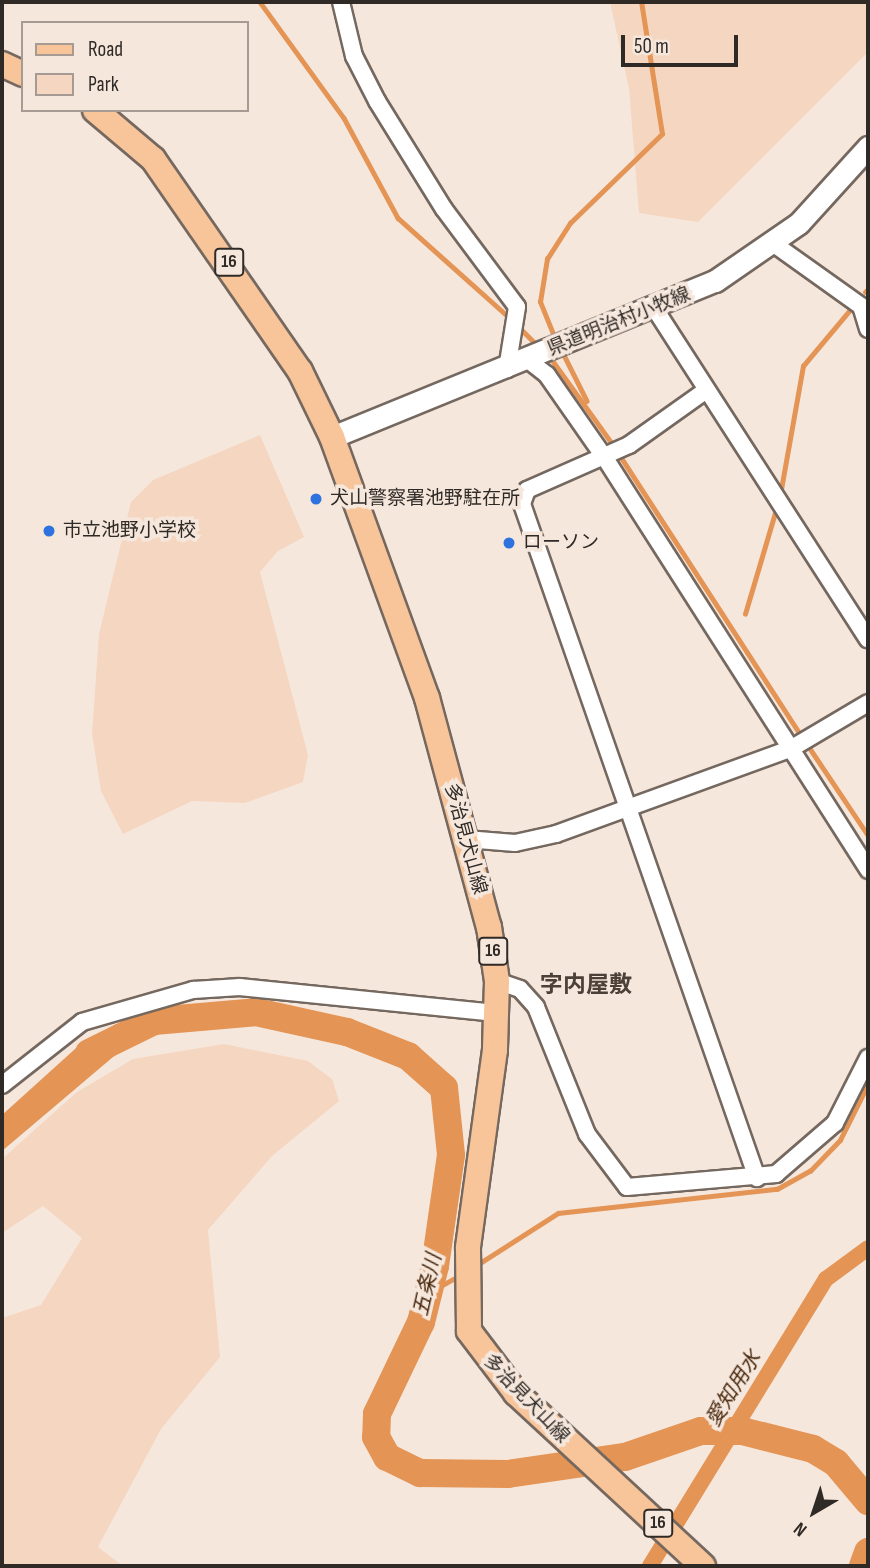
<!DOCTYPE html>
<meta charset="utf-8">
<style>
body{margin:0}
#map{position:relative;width:870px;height:1568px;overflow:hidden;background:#f6e7dd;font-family:"Sofia Sans Condensed","Noto Sans JP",sans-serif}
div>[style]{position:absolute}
.green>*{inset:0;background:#f5d6c0}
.water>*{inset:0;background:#e49454}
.stream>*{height:4.5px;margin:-2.25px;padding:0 2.25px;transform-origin:2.25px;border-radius:2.25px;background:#e49454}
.canal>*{height:16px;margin:-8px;padding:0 8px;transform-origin:8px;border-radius:8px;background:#e49454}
.river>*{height:28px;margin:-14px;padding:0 14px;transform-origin:14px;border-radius:14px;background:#e49454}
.roads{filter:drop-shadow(2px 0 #75685f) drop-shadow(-2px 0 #75685f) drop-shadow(0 2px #75685f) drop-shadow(0 -2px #75685f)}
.minor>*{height:16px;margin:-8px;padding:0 8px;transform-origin:8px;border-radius:8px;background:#fff}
.secondary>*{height:21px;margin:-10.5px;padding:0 10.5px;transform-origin:10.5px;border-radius:10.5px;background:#fff}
.primary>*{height:24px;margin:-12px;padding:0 12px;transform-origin:12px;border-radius:12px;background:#f8c49a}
.dots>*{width:19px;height:19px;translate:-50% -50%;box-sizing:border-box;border:4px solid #f6e7dd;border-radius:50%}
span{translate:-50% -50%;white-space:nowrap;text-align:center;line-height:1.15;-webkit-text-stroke:7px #f6e7dd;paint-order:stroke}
.shield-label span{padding:2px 5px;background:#f6e7dd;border:2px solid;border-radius:5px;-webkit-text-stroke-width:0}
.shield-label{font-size:18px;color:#2f2a26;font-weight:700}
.street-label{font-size:19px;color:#2f2a26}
.poi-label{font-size:19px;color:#2f2a26}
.left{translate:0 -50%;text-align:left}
.water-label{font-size:21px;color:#4a2a0f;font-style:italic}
.quarter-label{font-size:23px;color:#4c4139;font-weight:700}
.frame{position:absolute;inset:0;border:4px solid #2f2a26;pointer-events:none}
.legend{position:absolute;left:21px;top:21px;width:228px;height:91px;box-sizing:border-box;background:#f6e7dd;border:2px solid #a69b94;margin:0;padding:9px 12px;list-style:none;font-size:21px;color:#2f2a26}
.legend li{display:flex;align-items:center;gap:14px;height:35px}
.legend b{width:35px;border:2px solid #a69b94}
.north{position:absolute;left:779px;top:1477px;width:70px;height:70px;-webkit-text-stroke:5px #f6e7dd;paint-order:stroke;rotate:219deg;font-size:19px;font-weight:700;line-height:28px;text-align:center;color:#2f2a26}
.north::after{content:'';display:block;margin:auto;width:24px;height:32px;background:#2f2a26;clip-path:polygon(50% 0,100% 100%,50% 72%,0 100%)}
.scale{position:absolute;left:621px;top:35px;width:117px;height:32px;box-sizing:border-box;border:4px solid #2f2a26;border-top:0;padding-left:9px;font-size:21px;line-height:24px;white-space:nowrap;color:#2f2a26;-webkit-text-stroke:5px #f6e7dd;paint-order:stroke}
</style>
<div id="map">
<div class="green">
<div style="clip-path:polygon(610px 2px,868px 2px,868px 52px,698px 222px,639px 213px,629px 88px)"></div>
<div style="clip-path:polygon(260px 435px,304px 537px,278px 551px,260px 572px,308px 755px,303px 782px,245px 803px,192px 801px,123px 834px,101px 791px,92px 734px,99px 634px,131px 502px,153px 480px)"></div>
<div style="clip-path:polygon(224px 1044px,308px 1061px,332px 1079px,339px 1101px,272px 1156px,208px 1230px,220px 1357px,161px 1429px,98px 1547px,123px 1566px,2px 1566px,2px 1318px,41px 1305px,82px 1238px,43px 1206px,2px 1233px,2px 1159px,77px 1092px,133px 1059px)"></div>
</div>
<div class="water">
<div style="clip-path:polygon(116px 1024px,126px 1046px,2px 1151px,2px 1115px,75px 1049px)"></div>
</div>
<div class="stream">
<div style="left:260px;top:2px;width:143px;rotate:54.1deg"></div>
<div style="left:344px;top:118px;width:114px;rotate:61.6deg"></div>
<div style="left:398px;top:218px;width:152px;rotate:41.8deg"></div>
<div style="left:865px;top:292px;width:4px;rotate:-45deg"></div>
<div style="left:517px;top:325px;width:30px;rotate:45deg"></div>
<div style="left:555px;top:339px;width:40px;rotate:-112deg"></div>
<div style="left:540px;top:302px;width:44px;rotate:-80.8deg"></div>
<div style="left:547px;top:259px;width:43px;rotate:-57.4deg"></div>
<div style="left:570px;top:223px;width:128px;rotate:-44.1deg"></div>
<div style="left:662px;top:134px;width:134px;rotate:-99deg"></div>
<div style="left:561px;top:349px;width:58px;rotate:63.4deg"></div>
<div style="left:550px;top:357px;width:110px;rotate:54.3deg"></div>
<div style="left:619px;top:454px;width:337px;rotate:57.1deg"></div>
<div style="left:780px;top:495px;width:131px;rotate:-79.9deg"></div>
<div style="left:803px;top:366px;width:72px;rotate:-50.1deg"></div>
<div style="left:745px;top:614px;width:113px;rotate:-73.5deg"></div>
<div style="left:807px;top:744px;width:110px;rotate:56.2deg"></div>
<div style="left:477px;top:1265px;width:96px;rotate:-32.7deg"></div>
<div style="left:558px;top:1213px;width:220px;rotate:-6.3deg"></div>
<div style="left:777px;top:1189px;width:38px;rotate:-29deg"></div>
<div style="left:810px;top:1171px;width:43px;rotate:-45.9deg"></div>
<div style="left:840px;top:1140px;width:63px;rotate:-63.4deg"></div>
<div style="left:428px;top:1293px;width:29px;rotate:-29deg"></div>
</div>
<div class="canal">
<div style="left:650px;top:1566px;width:337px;rotate:-58.5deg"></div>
<div style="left:826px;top:1279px;width:52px;rotate:-36.4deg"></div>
</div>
<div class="river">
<div style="left:89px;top:1053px;width:72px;rotate:-26.2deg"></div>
<div style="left:154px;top:1021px;width:102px;rotate:-5deg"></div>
<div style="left:256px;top:1012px;width:93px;rotate:12.4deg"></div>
<div style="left:347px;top:1032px;width:66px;rotate:21.5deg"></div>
<div style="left:408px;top:1056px;width:48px;rotate:41.6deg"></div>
<div style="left:444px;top:1088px;width:67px;rotate:84deg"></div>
<div style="left:451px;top:1155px;width:112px;rotate:98.2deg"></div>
<div style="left:435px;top:1266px;width:58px;rotate:104deg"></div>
<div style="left:421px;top:1322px;width:102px;rotate:115.6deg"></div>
<div style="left:377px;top:1414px;width:23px;rotate:92deg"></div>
<div style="left:376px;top:1437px;width:23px;rotate:61deg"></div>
<div style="left:387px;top:1457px;width:37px;rotate:26deg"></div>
<div style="left:420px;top:1473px;width:88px;rotate:0.7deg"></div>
<div style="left:508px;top:1474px;width:118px;rotate:-8.3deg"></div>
<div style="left:625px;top:1457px;width:80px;rotate:-18.9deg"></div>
<div style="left:701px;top:1431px;width:41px"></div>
<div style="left:742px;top:1431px;width:73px;rotate:14.2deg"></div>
<div style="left:813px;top:1449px;width:27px;rotate:31deg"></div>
<div style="left:836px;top:1463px;width:50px;rotate:49.9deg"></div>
<div style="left:863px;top:1566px;width:15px;rotate:-70deg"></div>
</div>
<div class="roads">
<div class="minor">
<div style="left:341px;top:2px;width:56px;rotate:76.5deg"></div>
<div style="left:354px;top:56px;width:51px;rotate:62.9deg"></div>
<div style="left:377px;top:101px;width:127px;rotate:58.2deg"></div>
<div style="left:444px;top:209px;width:122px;rotate:53.3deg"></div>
<div style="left:517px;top:307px;width:63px;rotate:99.2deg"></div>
<div style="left:774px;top:244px;width:107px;rotate:35.5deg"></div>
<div style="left:861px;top:306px;width:24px;rotate:73deg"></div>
<div style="left:655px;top:309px;width:393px;rotate:57.2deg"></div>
<div style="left:528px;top:360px;width:24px;rotate:38deg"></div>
<div style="left:547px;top:375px;width:101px;rotate:55.1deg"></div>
<div style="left:605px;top:458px;width:489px;rotate:57.4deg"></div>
<div style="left:705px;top:391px;width:93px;rotate:144.6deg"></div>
<div style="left:629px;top:445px;width:111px;rotate:156.2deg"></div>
<div style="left:527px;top:490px;width:15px;rotate:110deg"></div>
<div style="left:522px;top:504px;width:714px;rotate:70.78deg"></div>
<div style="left:466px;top:839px;width:49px;rotate:4.7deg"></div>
<div style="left:515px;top:843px;width:42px;rotate:-12.4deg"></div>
<div style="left:556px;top:834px;width:251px;rotate:-20deg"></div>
<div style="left:792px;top:748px;width:88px;rotate:-30.6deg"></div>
<div style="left:497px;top:981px;width:24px;rotate:19deg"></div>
<div style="left:520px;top:989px;width:24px;rotate:48deg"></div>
<div style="left:536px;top:1007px;width:137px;rotate:68.1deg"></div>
<div style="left:587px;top:1134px;width:66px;rotate:53deg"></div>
<div style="left:627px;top:1187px;width:150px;rotate:-5deg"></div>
<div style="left:776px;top:1174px;width:78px;rotate:-40.8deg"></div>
<div style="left:835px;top:1123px;width:73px;rotate:-63.1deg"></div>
<div style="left:2px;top:1085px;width:102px;rotate:-38.2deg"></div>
<div style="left:82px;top:1022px;width:116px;rotate:-16.1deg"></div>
<div style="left:193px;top:990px;width:47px;rotate:-3.7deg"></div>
<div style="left:240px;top:987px;width:259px;rotate:5.8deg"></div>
</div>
<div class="secondary">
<div style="left:332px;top:437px;width:414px;rotate:-22.2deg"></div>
<div style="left:715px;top:281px;width:102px;rotate:-34.6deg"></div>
<div style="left:799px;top:223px;width:103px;rotate:-47.8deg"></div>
</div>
<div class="primary">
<div style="left:2px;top:64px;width:23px;rotate:25deg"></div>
<div style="left:95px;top:110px;width:76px;rotate:40.2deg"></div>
<div style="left:153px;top:159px;width:258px;rotate:55.3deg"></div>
<div style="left:300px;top:371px;width:73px;rotate:64.1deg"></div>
<div style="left:332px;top:437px;width:278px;rotate:70deg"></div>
<div style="left:427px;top:698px;width:237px;rotate:74.9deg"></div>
<div style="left:489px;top:927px;width:55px;rotate:81.6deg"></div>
<div style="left:497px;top:981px;width:69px;rotate:91.7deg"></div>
<div style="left:495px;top:1050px;width:200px;rotate:97.8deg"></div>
<div style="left:468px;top:1248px;width:83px;rotate:89.3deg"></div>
<div style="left:469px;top:1331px;width:78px;rotate:52.8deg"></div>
<div style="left:516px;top:1393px;width:255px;rotate:42.8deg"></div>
</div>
</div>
<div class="dots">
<div style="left:316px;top:499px;background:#2d72de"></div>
<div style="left:49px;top:531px;background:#2d72de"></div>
<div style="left:509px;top:543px;background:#2d72de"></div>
</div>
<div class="shield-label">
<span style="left:229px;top:262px">16</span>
<span style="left:493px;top:951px">16</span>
<span style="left:658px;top:1523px">16</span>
</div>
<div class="street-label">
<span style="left:619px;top:322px;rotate:-22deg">県道明治村小牧線</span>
<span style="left:465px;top:839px;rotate:75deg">多治見犬山線</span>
<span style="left:526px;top:1399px;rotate:46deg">多治見犬山線</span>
</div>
<div class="poi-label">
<span class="left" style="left:330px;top:499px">犬山警察署池野駐在所</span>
<span class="left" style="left:63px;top:531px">市立池野小学校</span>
<span class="left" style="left:523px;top:543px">ローソン</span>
</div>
<div class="water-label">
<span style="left:428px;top:1285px;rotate:-77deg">五条川</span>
<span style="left:734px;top:1389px;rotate:-58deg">愛知用水</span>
</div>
<div class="quarter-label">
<span style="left:586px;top:985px">字内屋敷</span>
</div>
<div class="frame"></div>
<ul class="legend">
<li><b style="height:9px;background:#f8c49a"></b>Road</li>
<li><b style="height:19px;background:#f5d6c0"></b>Park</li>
</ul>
<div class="north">N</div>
<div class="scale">50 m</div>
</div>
